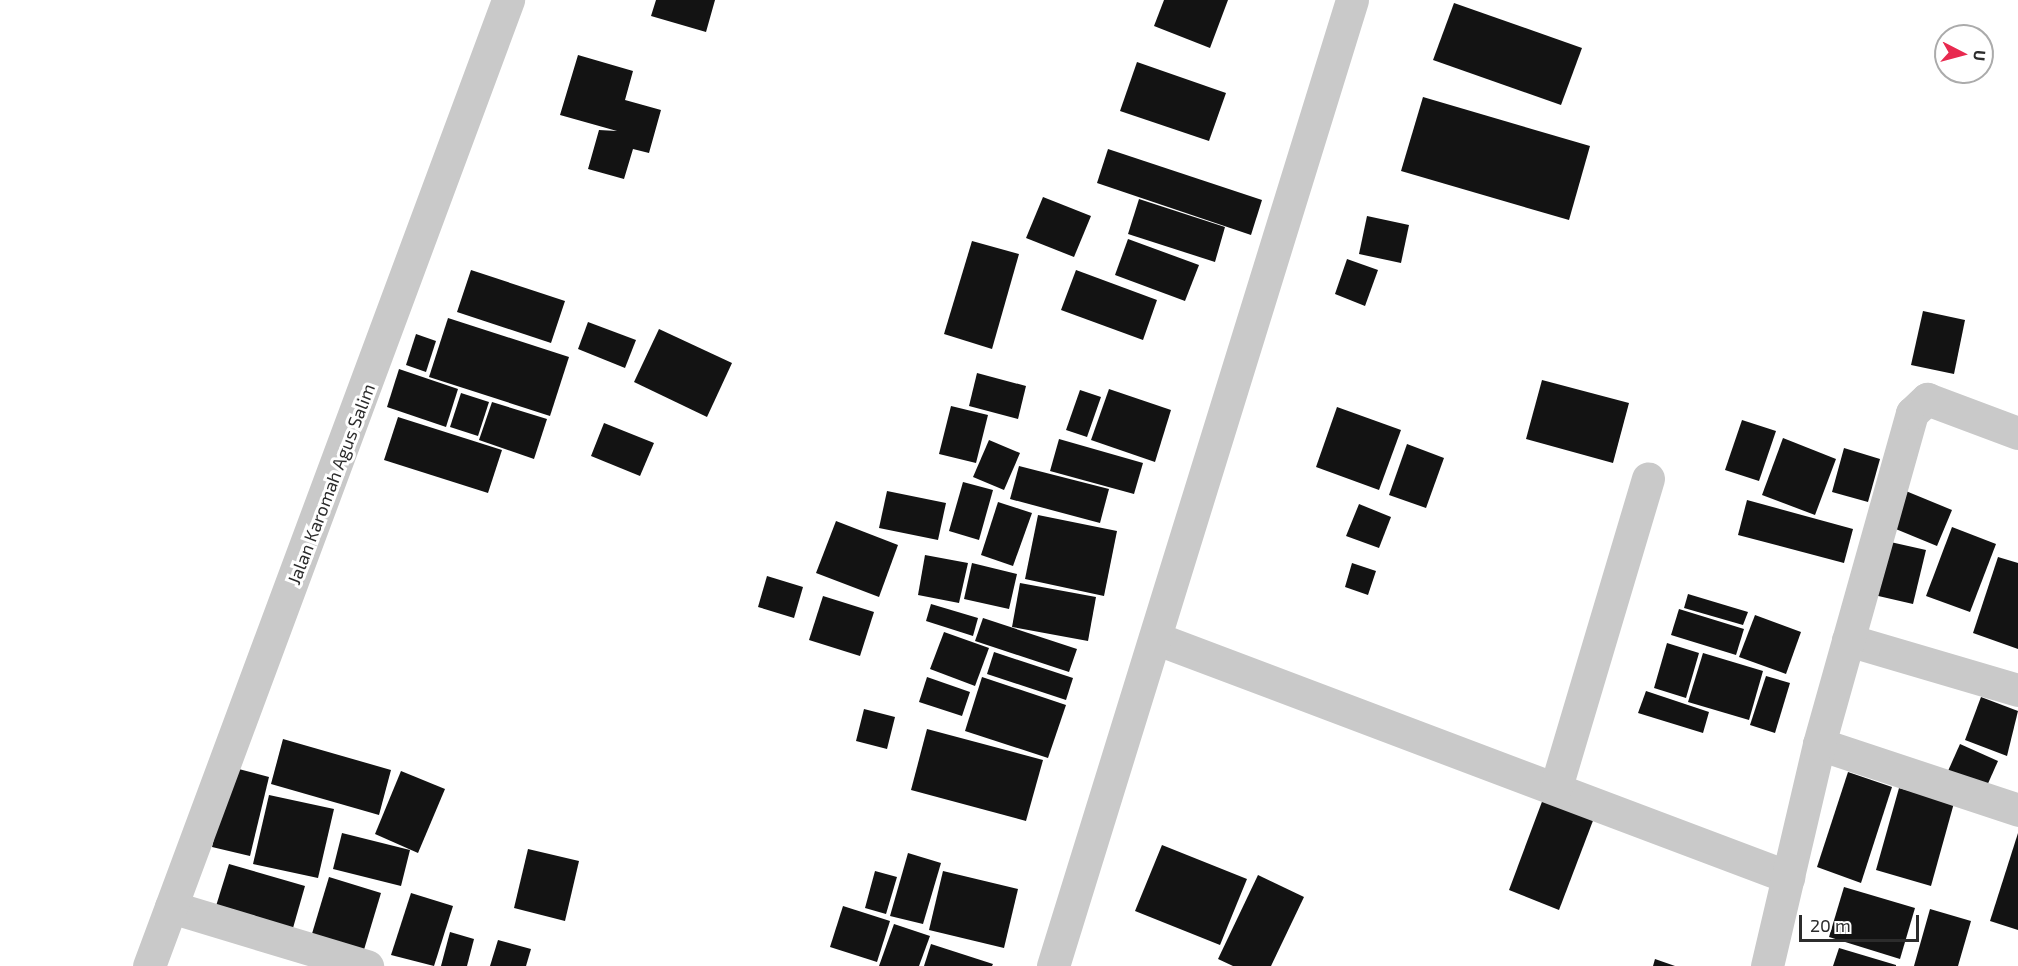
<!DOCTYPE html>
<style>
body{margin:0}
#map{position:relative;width:2018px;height:966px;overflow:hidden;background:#fff;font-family:"Exo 2",sans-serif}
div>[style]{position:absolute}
.building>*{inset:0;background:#131313}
.street>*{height:33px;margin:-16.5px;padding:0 16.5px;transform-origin:16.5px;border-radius:16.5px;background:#c9c9c9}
span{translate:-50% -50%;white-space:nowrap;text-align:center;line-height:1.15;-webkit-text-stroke:6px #fff;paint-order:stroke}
.street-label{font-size:18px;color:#2c2c2c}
.north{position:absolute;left:1934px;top:24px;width:60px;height:60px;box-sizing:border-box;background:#fff;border:2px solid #ababab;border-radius:50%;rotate:96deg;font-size:16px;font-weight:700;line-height:24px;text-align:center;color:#2c2c2c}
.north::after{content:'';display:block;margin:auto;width:21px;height:27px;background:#e8294f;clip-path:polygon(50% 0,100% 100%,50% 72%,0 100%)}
.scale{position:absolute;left:1799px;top:915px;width:120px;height:27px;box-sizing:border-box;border:3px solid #2c2c2c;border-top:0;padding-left:8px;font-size:18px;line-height:21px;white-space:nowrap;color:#2c2c2c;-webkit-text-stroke:4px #fff;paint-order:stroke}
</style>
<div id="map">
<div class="building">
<div style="clip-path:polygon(656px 0,715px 0,706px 32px,651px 16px)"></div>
<div style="clip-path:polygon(1164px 0,1228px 0,1210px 48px,1154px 26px)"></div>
<div style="clip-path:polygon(1454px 3px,1582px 48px,1561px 105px,1433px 60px)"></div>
<div style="clip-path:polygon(578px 55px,633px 71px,625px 100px,661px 110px,649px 153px,633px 149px,624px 179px,588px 169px,599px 130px,617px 131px,560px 115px)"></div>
<div style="clip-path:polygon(1137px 62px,1226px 93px,1209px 141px,1120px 111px)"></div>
<div style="clip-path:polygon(1423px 97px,1590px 146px,1569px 220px,1401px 171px)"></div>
<div style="clip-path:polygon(1108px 149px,1262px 200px,1251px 235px,1097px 183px)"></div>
<div style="clip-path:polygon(1043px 197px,1091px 216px,1074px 257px,1026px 238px)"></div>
<div style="clip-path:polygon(1139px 199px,1225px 227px,1215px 262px,1128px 234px)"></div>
<div style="clip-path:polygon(1367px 216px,1409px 225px,1401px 263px,1359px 254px)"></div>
<div style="clip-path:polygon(1128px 239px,1199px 265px,1185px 301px,1115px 275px)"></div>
<div style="clip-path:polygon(972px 241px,1019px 254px,992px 349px,944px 334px)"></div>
<div style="clip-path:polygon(1347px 259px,1378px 270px,1365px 306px,1335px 294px)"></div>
<div style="clip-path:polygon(471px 270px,565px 301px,551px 343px,457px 312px)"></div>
<div style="clip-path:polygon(1076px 270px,1157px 300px,1143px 340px,1061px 310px)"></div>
<div style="clip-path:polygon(1923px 311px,1965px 320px,1954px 374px,1911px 365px)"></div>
<div style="clip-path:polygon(448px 318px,569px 357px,550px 416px,429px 377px)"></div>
<div style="clip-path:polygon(588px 322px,636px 340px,625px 368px,578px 349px)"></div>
<div style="clip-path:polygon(659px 329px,732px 363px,707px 417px,634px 382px)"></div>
<div style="clip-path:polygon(416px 334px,436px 341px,426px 372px,406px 365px)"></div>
<div style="clip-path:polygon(399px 369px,458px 389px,446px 427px,387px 407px)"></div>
<div style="clip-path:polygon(977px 373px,1026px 386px,1018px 419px,969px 406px)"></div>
<div style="clip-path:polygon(1542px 380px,1629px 403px,1613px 463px,1526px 439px)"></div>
<div style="clip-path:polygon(1109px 389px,1171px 410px,1155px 462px,1091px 440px)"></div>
<div style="clip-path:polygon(1080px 390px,1101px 397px,1087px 437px,1066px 430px)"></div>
<div style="clip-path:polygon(461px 393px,489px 402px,478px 436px,450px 427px)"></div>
<div style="clip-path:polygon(492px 402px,547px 419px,534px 459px,479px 440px)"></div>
<div style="clip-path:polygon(951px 406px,988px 415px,976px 463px,939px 454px)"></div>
<div style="clip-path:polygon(1337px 407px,1401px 430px,1379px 490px,1316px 467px)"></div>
<div style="clip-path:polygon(398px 417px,502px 450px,488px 493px,384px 460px)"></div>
<div style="clip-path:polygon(1742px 420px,1776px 431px,1759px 481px,1725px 470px)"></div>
<div style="clip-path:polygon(604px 423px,654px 443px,640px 476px,591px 456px)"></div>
<div style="clip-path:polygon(1783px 438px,1836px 459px,1815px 515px,1762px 495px)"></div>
<div style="clip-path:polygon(1059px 439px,1143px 463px,1134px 494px,1050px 471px)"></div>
<div style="clip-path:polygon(989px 440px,1020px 453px,1004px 490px,973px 477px)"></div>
<div style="clip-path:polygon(1407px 444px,1444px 458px,1426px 508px,1389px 495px)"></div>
<div style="clip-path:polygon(1844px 448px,1880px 459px,1868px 502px,1832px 492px)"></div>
<div style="clip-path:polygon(1019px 466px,1109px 489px,1100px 523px,1010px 499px)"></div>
<div style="clip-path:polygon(963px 482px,993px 490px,979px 540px,949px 531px)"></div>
<div style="clip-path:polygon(1901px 489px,1952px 510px,1937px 546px,1886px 525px)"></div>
<div style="clip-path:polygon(887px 491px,946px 503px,938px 540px,879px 528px)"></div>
<div style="clip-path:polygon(1747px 500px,1853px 529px,1844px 563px,1738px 535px)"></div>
<div style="clip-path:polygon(998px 502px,1032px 513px,1013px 566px,981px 555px)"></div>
<div style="clip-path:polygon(1359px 504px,1391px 517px,1379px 548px,1346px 536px)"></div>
<div style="clip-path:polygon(1038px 515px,1117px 531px,1104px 596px,1025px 579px)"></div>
<div style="clip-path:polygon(836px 521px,898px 545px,879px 597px,816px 573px)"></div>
<div style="clip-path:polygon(1952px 527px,1996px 544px,1970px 612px,1926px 596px)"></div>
<div style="clip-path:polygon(1886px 541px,1926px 550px,1913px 604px,1874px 595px)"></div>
<div style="clip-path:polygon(925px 555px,968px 563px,959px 603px,918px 595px)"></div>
<div style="clip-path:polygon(1998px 557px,2018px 563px,2018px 649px,1973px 633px)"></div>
<div style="clip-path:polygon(972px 563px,1017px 574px,1009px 609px,964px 599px)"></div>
<div style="clip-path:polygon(1352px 563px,1376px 571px,1368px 595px,1345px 587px)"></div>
<div style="clip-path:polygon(767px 576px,803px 587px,794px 618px,758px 607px)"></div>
<div style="clip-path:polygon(1020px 583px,1096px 597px,1088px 641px,1012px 627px)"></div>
<div style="clip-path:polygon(1688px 594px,1748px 612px,1743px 625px,1684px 608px)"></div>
<div style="clip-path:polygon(823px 596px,874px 612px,860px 656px,809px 640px)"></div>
<div style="clip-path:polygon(931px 604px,978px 618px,973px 636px,926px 621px)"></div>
<div style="clip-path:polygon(1679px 609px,1744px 629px,1736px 655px,1671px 635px)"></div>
<div style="clip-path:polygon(1755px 615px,1801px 632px,1786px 674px,1739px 657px)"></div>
<div style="clip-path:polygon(983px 618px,1077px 649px,1069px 672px,975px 641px)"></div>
<div style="clip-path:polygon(944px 632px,989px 648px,975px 686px,930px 669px)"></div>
<div style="clip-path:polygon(1667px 643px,1699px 653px,1686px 698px,1654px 688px)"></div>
<div style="clip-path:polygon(994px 652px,1073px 678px,1066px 700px,987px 674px)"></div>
<div style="clip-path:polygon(1703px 653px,1763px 671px,1749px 720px,1688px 702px)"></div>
<div style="clip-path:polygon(1766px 676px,1790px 683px,1775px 733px,1750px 725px)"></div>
<div style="clip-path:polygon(927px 677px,970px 692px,962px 716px,919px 702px)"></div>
<div style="clip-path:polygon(982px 677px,1066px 705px,1048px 758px,965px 731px)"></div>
<div style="clip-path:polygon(1646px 691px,1709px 712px,1703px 733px,1638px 713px)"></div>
<div style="clip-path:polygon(1981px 697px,2018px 711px,2007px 756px,1965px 740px)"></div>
<div style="clip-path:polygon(864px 709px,895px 717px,887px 749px,856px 741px)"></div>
<div style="clip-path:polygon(927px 729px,1043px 760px,1026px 821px,911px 790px)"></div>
<div style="clip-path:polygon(283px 739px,391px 770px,379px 815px,271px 784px)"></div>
<div style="clip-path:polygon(1960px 744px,1998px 761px,1982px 797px,1944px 780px)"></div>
<div style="clip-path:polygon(231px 767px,269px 777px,250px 856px,212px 847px)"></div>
<div style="clip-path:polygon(401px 771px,445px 789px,418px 853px,375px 834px)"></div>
<div style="clip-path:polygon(1848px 772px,1892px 787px,1861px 883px,1817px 867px)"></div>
<div style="clip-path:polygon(1899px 788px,1954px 803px,1931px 886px,1876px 870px)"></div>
<div style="clip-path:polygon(269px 795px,334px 809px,318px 878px,253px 864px)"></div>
<div style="clip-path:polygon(1543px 799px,1594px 818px,1559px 910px,1509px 890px)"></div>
<div style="clip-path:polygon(342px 833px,410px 850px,401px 886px,333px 869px)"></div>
<div style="clip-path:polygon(2018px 833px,2018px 930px,1990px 921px)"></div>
<div style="clip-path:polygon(1162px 845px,1247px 879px,1220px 945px,1135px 911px)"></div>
<div style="clip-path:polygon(528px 849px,579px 861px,565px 921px,514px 908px)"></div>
<div style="clip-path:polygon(908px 853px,941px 863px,923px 924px,890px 916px)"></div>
<div style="clip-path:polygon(229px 864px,305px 886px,293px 928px,216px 906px)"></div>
<div style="clip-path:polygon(875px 871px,897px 877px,886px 914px,865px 908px)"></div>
<div style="clip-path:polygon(943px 871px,1018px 889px,1004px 948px,929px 930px)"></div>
<div style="clip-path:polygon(1258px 875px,1304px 897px,1271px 966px,1233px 966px,1218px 959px)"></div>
<div style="clip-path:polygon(329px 877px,381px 893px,363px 953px,311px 937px)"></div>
<div style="clip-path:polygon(1844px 887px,1915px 908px,1900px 959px,1829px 937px)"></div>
<div style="clip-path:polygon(411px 893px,453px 906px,434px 966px,391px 955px)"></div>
<div style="clip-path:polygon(843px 906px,890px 921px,877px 962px,830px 947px)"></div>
<div style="clip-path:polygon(1930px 909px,1971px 921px,1958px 966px,1914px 966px)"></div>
<div style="clip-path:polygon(894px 924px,930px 936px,919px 966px,879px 966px)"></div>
<div style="clip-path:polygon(450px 932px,474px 939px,467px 966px,441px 966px)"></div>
<div style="clip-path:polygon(498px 940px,531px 949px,526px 966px,490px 966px)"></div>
<div style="clip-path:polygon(931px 944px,993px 964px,992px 966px,924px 966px)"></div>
<div style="clip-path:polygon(1839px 948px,1896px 965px,1896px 966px,1833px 966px)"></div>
<div style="clip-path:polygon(1655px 959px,1675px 966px,1653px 966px)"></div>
</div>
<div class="street">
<div style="left:1155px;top:638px;width:677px;rotate:20.68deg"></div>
<div style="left:1848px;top:640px;width:177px;rotate:16.4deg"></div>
<div style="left:1819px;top:744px;width:210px;rotate:18.3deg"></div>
<div style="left:1556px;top:787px;width:322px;rotate:-73.4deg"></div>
<div style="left:171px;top:907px;width:205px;rotate:16.8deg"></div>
<div style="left:149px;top:966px;width:1031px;rotate:-69.61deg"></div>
<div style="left:1053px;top:966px;width:1011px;rotate:-72.8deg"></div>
<div style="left:1767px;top:966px;width:228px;rotate:-76.8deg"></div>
<div style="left:1819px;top:744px;width:344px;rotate:-74.3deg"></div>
<div style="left:1912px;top:413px;width:21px;rotate:-43deg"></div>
<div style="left:1927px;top:399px;width:97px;rotate:20.5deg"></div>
</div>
<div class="street-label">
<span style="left:331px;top:484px;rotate:-69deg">Jalan Karomah Agus Salim</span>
</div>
<div class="north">U</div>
<div class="scale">20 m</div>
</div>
